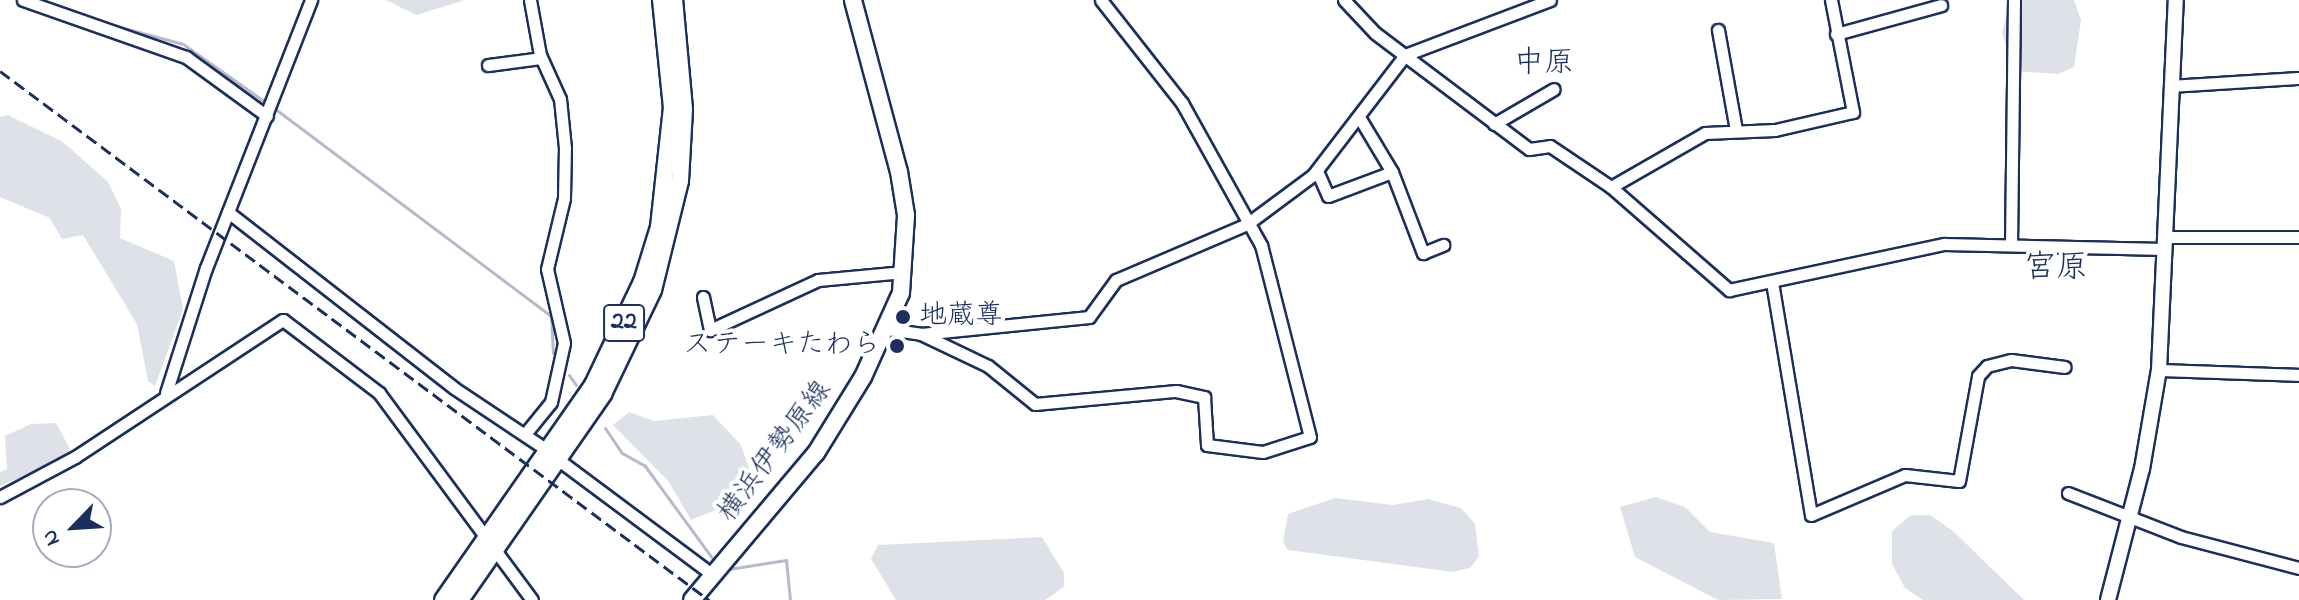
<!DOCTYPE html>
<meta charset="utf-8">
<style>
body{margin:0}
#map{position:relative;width:2299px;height:600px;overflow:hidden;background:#fff;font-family:"Indie Flower","Klee One",sans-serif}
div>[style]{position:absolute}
.green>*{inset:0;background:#dee1e7}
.stream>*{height:3px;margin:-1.5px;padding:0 1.5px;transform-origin:1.5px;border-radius:1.5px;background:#b5bbca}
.roads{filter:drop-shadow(2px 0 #1b2f5e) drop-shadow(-2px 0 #1b2f5e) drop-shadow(0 2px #1b2f5e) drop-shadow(0 -2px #1b2f5e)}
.street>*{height:11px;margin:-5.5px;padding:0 5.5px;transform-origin:5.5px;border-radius:5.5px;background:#fff}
.secondary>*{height:14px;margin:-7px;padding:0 7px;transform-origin:7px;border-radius:7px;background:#fff}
.primary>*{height:16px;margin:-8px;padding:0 8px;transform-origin:8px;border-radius:8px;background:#fff}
.rail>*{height:3px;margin-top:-1.5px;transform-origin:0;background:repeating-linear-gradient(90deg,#1b2f5e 0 12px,transparent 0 18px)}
.dots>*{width:22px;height:22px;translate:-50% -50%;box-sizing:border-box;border:4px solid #fff;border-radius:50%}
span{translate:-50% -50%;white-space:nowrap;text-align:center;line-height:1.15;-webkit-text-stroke:8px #fff;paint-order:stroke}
.shield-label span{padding:2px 6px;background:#fff;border:2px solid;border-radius:6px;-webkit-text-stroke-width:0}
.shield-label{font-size:26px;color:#1b2f5e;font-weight:700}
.poi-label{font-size:28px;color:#1b2f5e}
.left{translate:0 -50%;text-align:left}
.right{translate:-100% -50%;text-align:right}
.street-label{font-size:28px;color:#1b2f5e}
.neighbourhood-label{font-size:30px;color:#1b2f5e}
.quarter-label{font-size:32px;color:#1b2f5e}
.north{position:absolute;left:32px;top:488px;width:80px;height:80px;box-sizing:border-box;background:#fff;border:2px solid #a4acbf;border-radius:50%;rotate:245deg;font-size:22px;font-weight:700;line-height:32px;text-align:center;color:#1b2f5e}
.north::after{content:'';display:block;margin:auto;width:28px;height:36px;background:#1b2f5e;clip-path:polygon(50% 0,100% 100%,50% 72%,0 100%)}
</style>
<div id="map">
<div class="green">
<div style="clip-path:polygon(386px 0,465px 0,416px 15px)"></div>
<div style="clip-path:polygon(2011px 0,2074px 0,2081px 20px,2074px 67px,2058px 74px,2013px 71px,2002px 32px)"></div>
<div style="clip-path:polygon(8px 115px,63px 142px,108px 182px,121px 209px,120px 238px,174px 261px,183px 309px,155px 386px,148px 381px,137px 324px,83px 235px,62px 239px,50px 218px,0 197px,0 117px)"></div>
<div style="clip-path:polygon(629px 412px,654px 421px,713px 415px,741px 445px,752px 477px,732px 483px,723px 507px,691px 520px,669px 482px,613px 425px)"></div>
<div style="clip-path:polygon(56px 423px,70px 449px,65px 458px,0 486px,0 472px,7px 469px,5px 436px,31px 424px)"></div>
<div style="clip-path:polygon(1656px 497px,1685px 507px,1710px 532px,1774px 543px,1782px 599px,1718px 600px,1635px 557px,1620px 507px)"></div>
<div style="clip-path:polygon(1335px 498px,1393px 505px,1428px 499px,1461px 508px,1475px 524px,1479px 556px,1470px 568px,1453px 572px,1288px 550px,1283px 542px,1288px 514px)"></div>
<div style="clip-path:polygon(1911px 515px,1930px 515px,1953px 531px,2024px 600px,1923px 600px,1905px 588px,1892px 564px,1892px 531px)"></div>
<div style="clip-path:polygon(1042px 537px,1064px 573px,1064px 587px,1045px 600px,896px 600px,871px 559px,878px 545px)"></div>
</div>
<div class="stream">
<div style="left:102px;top:22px;width:84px;rotate:15.2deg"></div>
<div style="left:183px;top:44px;width:104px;rotate:35.2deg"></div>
<div style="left:274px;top:108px;width:346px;rotate:36.9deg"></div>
<div style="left:551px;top:316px;width:37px;rotate:87deg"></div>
<div style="left:569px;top:375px;width:12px;rotate:55deg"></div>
<div style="left:605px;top:428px;width:30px;rotate:56deg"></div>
<div style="left:622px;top:453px;width:26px;rotate:29deg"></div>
<div style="left:645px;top:466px;width:119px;rotate:53.9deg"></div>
<div style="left:729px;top:569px;width:58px;rotate:-9deg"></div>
<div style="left:786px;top:560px;width:40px;rotate:84.3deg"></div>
</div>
<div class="roads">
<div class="street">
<div style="left:23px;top:0;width:173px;rotate:19.3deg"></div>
<div style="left:186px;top:57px;width:100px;rotate:36.1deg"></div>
<div style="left:1344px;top:0;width:45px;rotate:46.8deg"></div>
<div style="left:1375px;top:33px;width:193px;rotate:37deg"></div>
<div style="left:1529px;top:149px;width:21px;rotate:-8deg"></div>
<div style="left:1550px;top:146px;width:73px;rotate:33.9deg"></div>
<div style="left:1611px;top:187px;width:157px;rotate:41.1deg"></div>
<div style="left:1729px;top:290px;width:220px;rotate:-12.1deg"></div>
<div style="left:1944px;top:244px;width:220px;rotate:1.3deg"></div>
<div style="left:1718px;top:30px;width:102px;rotate:79.8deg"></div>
<div style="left:1836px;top:34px;width:109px;rotate:-15.4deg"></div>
<div style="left:488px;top:65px;width:53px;rotate:-7.5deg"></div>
<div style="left:2171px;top:86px;width:128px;rotate:-3.6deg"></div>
<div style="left:1359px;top:117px;width:64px;rotate:59deg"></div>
<div style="left:1392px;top:172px;width:87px;rotate:69.1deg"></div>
<div style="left:1423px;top:253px;width:22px;rotate:-22deg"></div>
<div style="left:1494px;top:124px;width:69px;rotate:-30.3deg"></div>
<div style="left:1317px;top:171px;width:27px;rotate:66deg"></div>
<div style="left:1328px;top:196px;width:68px;rotate:-20.6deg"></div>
<div style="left:1611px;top:187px;width:108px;rotate:-29.9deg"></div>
<div style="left:1705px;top:133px;width:70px;rotate:-2.5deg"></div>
<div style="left:1775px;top:130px;width:80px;rotate:-13deg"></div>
<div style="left:1853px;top:112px;width:114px;rotate:-101.1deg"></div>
<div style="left:228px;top:212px;width:286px;rotate:37.9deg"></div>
<div style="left:454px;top:388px;width:112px;rotate:33.7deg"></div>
<div style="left:2164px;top:237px;width:135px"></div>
<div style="left:2011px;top:245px;width:245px;rotate:-89.3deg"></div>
<div style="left:1772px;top:282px;width:236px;rotate:80.5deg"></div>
<div style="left:1811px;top:515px;width:102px;rotate:-23.1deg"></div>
<div style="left:1905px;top:475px;width:54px;rotate:6.3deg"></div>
<div style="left:1959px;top:481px;width:107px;rotate:-79.7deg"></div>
<div style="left:1978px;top:376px;width:13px;rotate:-48deg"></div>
<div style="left:1987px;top:366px;width:25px;rotate:-14deg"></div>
<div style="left:2011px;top:360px;width:54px;rotate:7.4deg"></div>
<div style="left:703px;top:297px;width:34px;rotate:78deg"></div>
<div style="left:710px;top:330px;width:119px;rotate:-24.8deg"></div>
<div style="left:818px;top:280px;width:86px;rotate:-5.3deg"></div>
<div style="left:887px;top:329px;width:34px;rotate:8deg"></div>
<div style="left:921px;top:334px;width:169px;rotate:-5.8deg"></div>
<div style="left:1089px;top:317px;width:46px;rotate:-53.9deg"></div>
<div style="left:1116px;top:280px;width:142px;rotate:-23.1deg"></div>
<div style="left:1247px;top:224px;width:82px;rotate:-36.6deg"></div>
<div style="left:1313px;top:175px;width:151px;rotate:-52.5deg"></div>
<div style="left:1405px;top:55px;width:155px;rotate:-20.8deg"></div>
<div style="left:921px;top:334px;width:74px;rotate:25.5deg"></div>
<div style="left:988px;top:366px;width:60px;rotate:39deg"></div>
<div style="left:1035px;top:404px;width:142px;rotate:-5.3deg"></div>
<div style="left:1176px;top:391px;width:29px;rotate:12deg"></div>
<div style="left:1204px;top:397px;width:48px;rotate:86.4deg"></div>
<div style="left:1207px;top:445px;width:56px;rotate:7.1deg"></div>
<div style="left:1263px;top:452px;width:49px;rotate:-17.7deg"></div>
<div style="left:1310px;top:437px;width:198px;rotate:-104.3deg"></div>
<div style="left:1261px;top:245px;width:162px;rotate:-119.1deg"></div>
<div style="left:1182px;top:103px;width:131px;rotate:-128.2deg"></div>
<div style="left:2159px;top:370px;width:140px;rotate:2deg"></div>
<div style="left:166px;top:393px;width:131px;rotate:-72.3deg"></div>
<div style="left:206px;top:268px;width:288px;rotate:-68.6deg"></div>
<div style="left:525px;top:434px;width:41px;rotate:-50.9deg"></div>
<div style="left:551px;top:402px;width:60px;rotate:-77.6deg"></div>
<div style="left:564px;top:343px;width:76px;rotate:-102.9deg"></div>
<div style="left:547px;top:269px;width:73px;rotate:-76.5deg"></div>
<div style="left:564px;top:198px;width:50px;rotate:-88.9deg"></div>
<div style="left:565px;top:148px;width:49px;rotate:-95.8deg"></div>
<div style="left:560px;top:99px;width:48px;rotate:-114.4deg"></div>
<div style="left:540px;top:55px;width:56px;rotate:-100.3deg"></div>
<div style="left:560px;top:461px;width:191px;rotate:36.7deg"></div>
<div style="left:2068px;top:493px;width:121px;rotate:21.3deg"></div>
<div style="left:2181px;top:537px;width:122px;rotate:14.7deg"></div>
<div style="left:0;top:497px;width:85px;rotate:-28.1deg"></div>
<div style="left:75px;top:457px;width:249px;rotate:-33.4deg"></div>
<div style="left:283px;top:320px;width:121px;rotate:37.2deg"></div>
<div style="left:379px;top:393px;width:178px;rotate:53.5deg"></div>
<div style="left:495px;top:550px;width:62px;rotate:53.5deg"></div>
</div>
<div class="secondary">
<div style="left:2108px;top:600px;width:135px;rotate:-75.5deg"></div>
<div style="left:2142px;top:469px;width:100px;rotate:-80.3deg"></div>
<div style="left:2159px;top:370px;width:370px;rotate:-87.4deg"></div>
</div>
<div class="primary">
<div style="left:443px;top:600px;width:262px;rotate:-55.1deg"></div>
<div style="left:593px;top:385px;width:114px;rotate:-64.6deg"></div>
<div style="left:642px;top:282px;width:58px;rotate:-72.8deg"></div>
<div style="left:659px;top:227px;width:120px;rotate:-83.8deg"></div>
<div style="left:672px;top:108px;width:109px;rotate:-95.8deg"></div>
<div style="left:460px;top:600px;width:251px;rotate:-55.2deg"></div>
<div style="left:603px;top:394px;width:115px;rotate:-64.3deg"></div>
<div style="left:653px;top:290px;width:112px;rotate:-76.1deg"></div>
<div style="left:680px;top:181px;width:72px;rotate:-86.8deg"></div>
<div style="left:684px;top:109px;width:109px;rotate:-95.2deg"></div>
<div style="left:692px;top:600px;width:192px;rotate:-49.9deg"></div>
<div style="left:816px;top:453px;width:89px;rotate:-58.3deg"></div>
<div style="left:863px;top:377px;width:92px;rotate:-65.7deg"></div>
<div style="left:901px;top:293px;width:78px;rotate:-86.3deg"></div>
<div style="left:906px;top:215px;width:44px;rotate:-99.2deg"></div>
<div style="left:899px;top:172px;width:178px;rotate:-105deg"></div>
</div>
</div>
<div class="rail">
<div style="left:0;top:71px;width:885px;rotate:36.73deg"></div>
</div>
<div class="dots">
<div style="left:903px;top:317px;background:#1b2f5e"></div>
<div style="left:897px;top:346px;background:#1b2f5e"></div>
</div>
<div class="shield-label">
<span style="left:624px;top:323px">22</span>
</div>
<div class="poi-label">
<span class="left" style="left:919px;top:317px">地蔵尊</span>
<span class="right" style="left:881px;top:346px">ステーキたわら</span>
</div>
<div class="street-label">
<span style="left:776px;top:452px;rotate:-53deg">横浜伊勢原線</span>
</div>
<div class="neighbourhood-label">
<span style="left:1544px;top:64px">中原</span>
</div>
<div class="quarter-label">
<span style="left:2056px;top:269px">宮原</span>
</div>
<div class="north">N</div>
</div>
